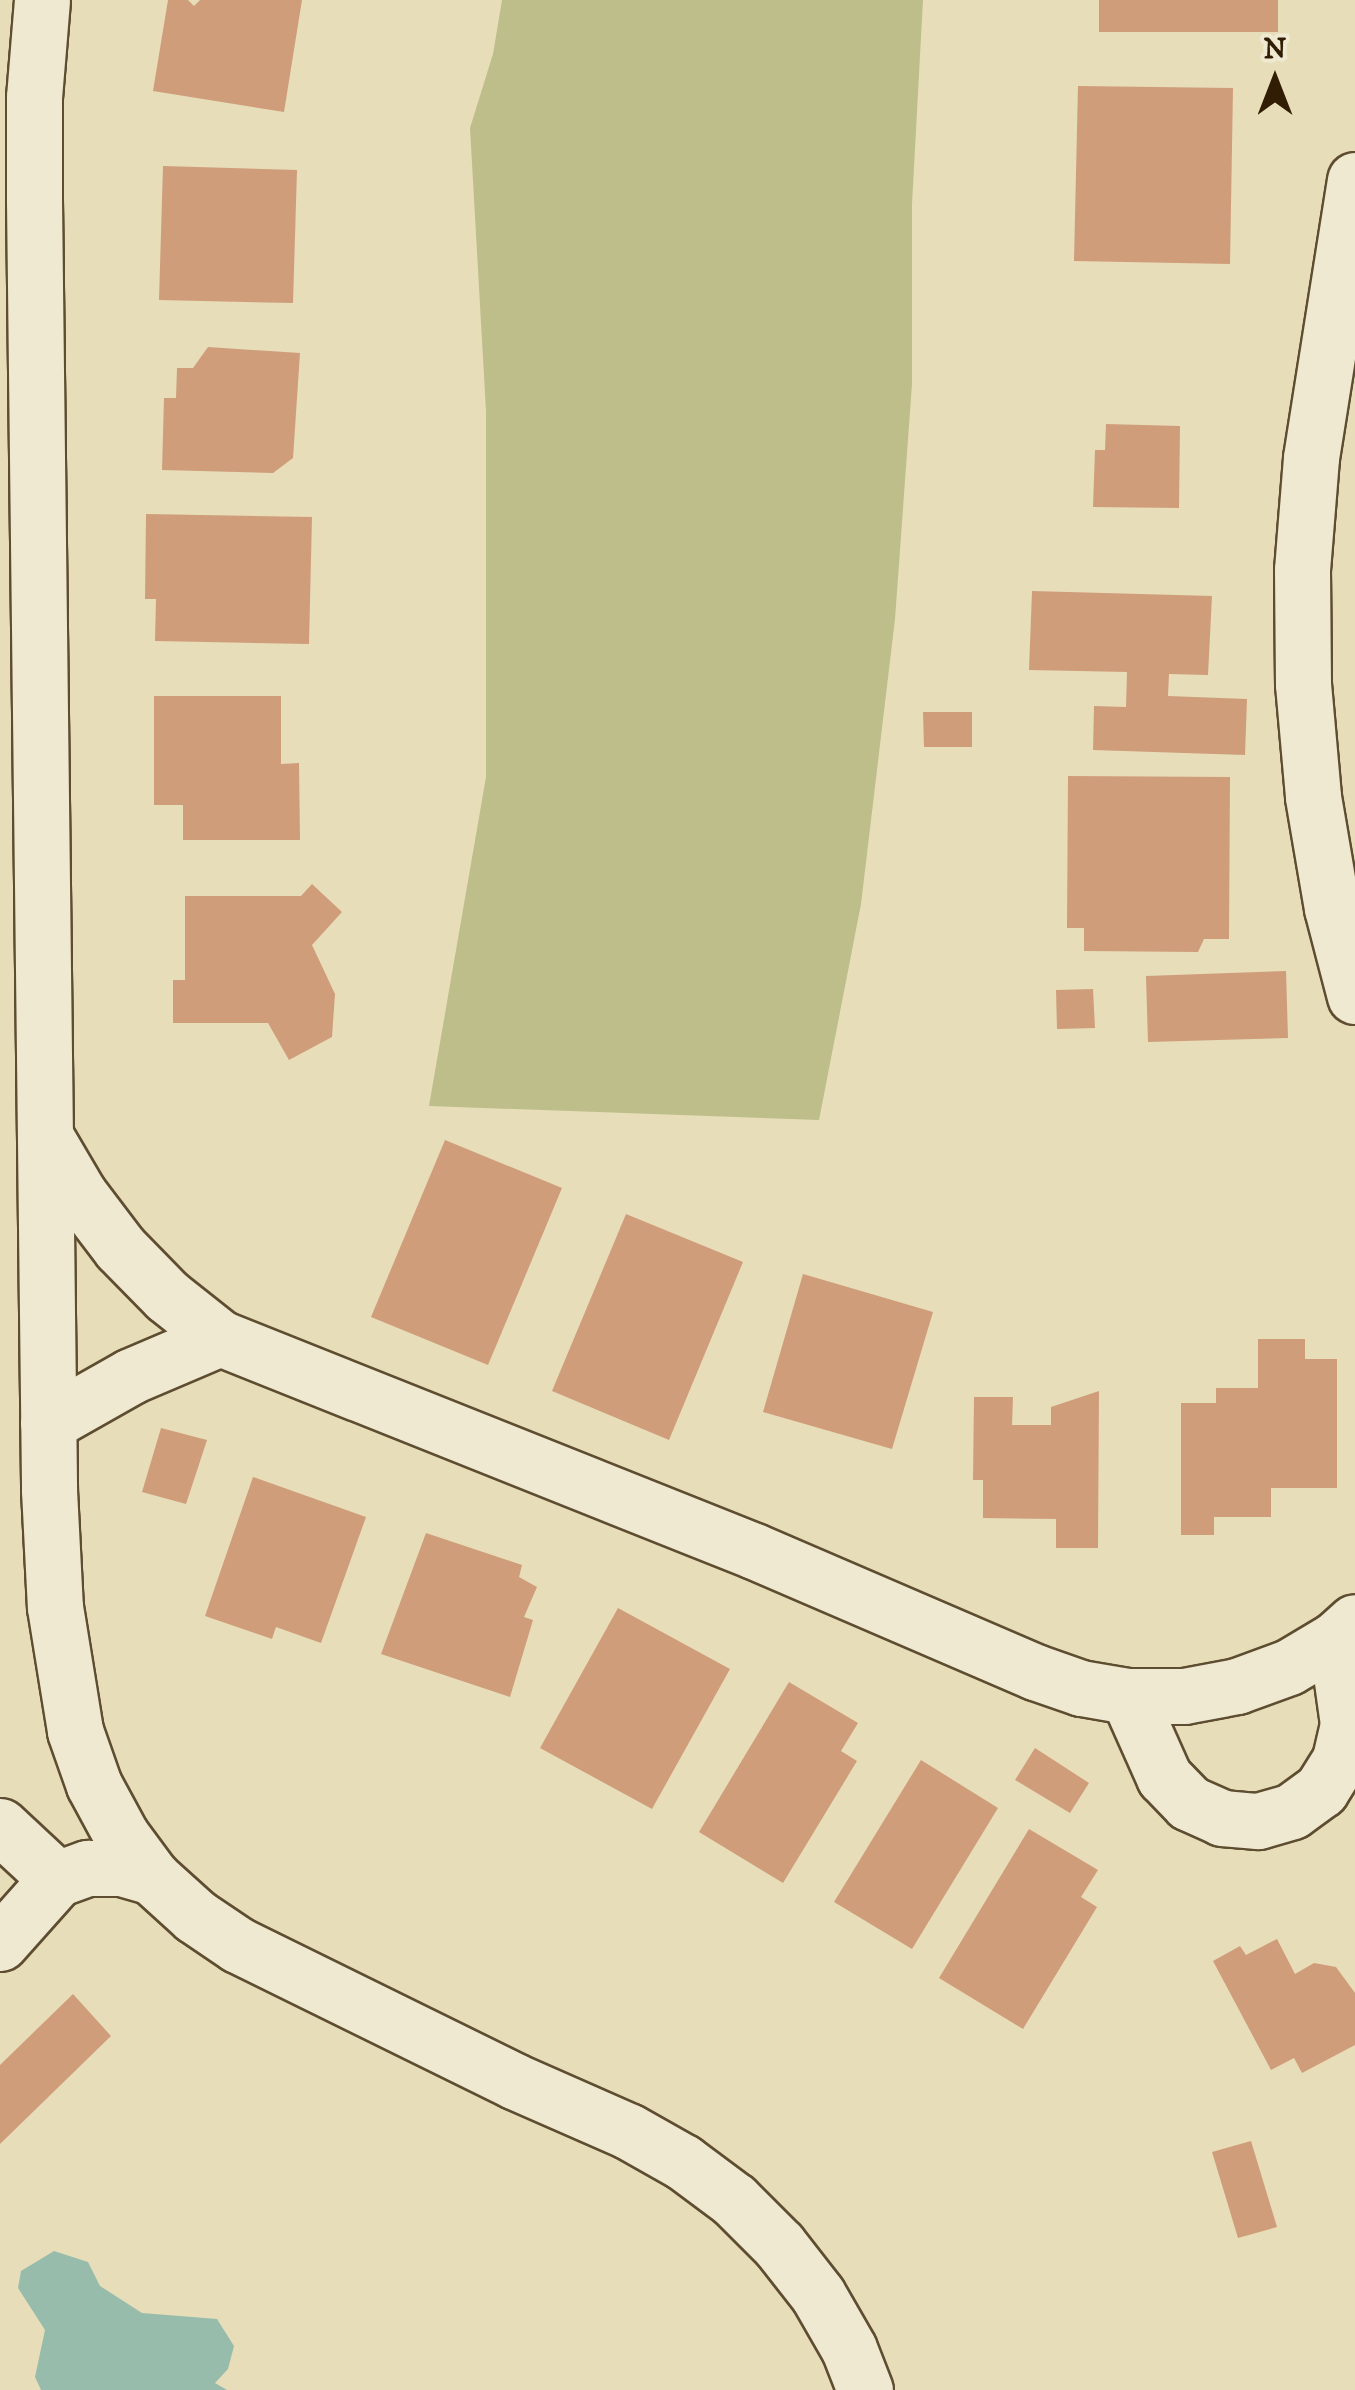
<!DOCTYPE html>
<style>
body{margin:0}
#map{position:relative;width:1355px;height:2390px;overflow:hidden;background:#e7ddb9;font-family:"IM FELL DW Pica",serif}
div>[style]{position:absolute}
.green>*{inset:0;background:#bebe8a}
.water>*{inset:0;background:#97bcab}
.building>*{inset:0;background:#d09d7b}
.roads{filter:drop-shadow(2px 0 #5e4d30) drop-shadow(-2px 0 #5e4d30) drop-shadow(0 2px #5e4d30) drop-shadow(0 -2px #5e4d30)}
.minor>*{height:55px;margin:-27.5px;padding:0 27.5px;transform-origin:27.5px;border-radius:27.5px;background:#efe9d2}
span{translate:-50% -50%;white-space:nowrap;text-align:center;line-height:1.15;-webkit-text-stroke:8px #efe9d2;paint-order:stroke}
.north{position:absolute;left:1225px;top:30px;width:100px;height:100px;-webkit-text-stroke:8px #efe9d2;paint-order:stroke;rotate:0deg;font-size:28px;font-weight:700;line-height:40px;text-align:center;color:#301d03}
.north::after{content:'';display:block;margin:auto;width:35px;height:45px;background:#301d03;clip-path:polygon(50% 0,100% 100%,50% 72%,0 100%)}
</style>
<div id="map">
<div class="green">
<div style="clip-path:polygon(502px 0,923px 0,912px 204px,912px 384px,895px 619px,861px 904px,819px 1120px,429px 1106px,486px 777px,486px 411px,470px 128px,493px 54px)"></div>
</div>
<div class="water">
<div style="clip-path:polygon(54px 2251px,88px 2262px,100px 2286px,142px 2313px,217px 2319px,234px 2346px,228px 2369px,215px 2383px,227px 2390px,41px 2390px,35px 2377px,45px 2330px,18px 2288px,21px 2271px)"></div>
</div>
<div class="building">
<div style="clip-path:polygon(168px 0,188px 0,194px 6px,200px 0,302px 0,284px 112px,153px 91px)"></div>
<div style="clip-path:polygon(1099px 0,1278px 0,1278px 32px,1099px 32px)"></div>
<div style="clip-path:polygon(1078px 86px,1233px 88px,1230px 264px,1074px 261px)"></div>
<div style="clip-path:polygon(163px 166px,297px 170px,293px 303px,159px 300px)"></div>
<div style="clip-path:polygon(208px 347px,300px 353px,293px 458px,273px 473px,162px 470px,164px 398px,176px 398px,177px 368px,193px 368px)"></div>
<div style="clip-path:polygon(1106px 424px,1180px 426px,1179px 508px,1093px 507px,1095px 450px,1105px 450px)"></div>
<div style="clip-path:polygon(146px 514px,312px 517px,309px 644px,155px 641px,156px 599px,145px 599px)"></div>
<div style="clip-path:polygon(1032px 591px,1212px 596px,1208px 675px,1169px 674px,1168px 696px,1247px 699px,1245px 755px,1093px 750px,1094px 706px,1126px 707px,1127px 672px,1029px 670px)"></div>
<div style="clip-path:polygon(154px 696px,281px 696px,281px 764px,299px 763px,300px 840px,183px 840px,183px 805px,154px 805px)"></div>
<div style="clip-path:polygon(923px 712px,972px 712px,972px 747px,924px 747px)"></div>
<div style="clip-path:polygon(1068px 776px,1230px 777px,1229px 939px,1204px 939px,1198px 952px,1084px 951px,1084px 928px,1067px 928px)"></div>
<div style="clip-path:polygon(312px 884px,342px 912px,312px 945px,335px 994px,332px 1037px,289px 1060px,268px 1023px,173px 1023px,173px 980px,185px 980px,185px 896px,301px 896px)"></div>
<div style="clip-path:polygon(1286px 971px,1288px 1038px,1148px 1042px,1146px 976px)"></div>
<div style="clip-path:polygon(1093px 989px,1095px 1028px,1057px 1029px,1056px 990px)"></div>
<div style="clip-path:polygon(445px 1140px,562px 1188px,488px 1365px,371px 1317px)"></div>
<div style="clip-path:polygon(626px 1214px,743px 1262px,669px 1440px,552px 1391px)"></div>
<div style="clip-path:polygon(803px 1274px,933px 1312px,892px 1449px,763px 1412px)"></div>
<div style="clip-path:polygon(1258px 1339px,1305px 1339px,1305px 1359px,1337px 1359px,1337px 1488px,1271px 1488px,1271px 1517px,1214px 1517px,1214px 1535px,1181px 1535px,1181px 1403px,1216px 1403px,1216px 1388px,1258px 1388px)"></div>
<div style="clip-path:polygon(1099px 1391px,1098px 1548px,1056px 1548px,1056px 1519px,983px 1518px,983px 1480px,973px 1480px,974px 1397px,1013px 1397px,1012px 1425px,1051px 1425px,1051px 1407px)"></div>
<div style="clip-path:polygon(161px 1428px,207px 1440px,186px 1504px,142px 1492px)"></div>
<div style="clip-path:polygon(253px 1477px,366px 1517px,321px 1643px,276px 1627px,272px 1639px,205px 1616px)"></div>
<div style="clip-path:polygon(426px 1533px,522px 1565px,519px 1577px,537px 1587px,524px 1617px,533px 1620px,510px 1697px,381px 1654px)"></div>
<div style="clip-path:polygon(618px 1608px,730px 1669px,652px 1809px,540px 1748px)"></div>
<div style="clip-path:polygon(789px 1682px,858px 1723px,841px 1751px,857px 1761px,783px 1883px,699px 1832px)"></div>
<div style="clip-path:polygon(1035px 1748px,1089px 1783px,1070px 1813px,1015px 1780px)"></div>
<div style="clip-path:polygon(921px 1760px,998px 1808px,912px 1949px,834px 1902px)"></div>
<div style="clip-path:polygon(1029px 1829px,1098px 1870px,1081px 1897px,1097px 1907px,1023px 2029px,939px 1978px)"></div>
<div style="clip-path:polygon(1277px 1939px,1295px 1974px,1314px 1963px,1336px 1967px,1355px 1993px,1355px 2045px,1302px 2073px,1294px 2058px,1271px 2070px,1213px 1961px,1240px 1946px,1246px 1955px)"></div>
<div style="clip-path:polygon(73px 1994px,111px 2036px,0 2144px,0 2065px)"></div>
<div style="clip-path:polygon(1251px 2141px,1277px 2227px,1238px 2238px,1212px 2152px)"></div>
</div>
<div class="roads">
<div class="minor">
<div style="left:42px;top:0;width:97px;rotate:94.7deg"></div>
<div style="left:34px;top:97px;width:103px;rotate:90deg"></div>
<div style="left:34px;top:200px;width:1290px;rotate:89.33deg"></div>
<div style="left:49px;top:1490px;width:117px;rotate:87.1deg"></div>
<div style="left:55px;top:1607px;width:126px;rotate:80.8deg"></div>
<div style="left:75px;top:1731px;width:57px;rotate:70.6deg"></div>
<div style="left:94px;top:1785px;width:57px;rotate:61.6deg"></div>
<div style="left:121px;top:1835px;width:52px;rotate:53.6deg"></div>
<div style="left:152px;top:1877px;width:58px;rotate:42.2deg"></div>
<div style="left:195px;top:1916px;width:52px;rotate:34deg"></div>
<div style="left:238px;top:1945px;width:308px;rotate:26.2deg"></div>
<div style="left:514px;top:2081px;width:124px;rotate:23.7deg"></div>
<div style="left:628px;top:2131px;width:63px;rotate:29.4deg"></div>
<div style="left:683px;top:2162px;width:64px;rotate:36.7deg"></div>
<div style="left:734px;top:2200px;width:64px;rotate:45deg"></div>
<div style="left:779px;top:2245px;width:63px;rotate:52deg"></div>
<div style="left:818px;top:2295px;width:62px;rotate:60.1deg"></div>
<div style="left:849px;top:2349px;width:44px;rotate:68.7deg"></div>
<div style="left:1355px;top:180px;width:281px;rotate:99deg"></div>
<div style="left:1311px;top:458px;width:112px;rotate:94.6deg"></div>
<div style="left:1302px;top:570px;width:114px;rotate:89.5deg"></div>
<div style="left:1303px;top:684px;width:113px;rotate:84.9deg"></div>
<div style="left:1313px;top:797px;width:113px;rotate:80.3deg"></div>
<div style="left:1332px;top:908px;width:91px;rotate:75.4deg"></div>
<div style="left:45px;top:1136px;width:67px;rotate:59.6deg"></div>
<div style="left:79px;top:1194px;width:68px;rotate:52.8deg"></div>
<div style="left:120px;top:1248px;width:67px;rotate:45.6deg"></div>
<div style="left:167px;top:1296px;width:68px;rotate:38.4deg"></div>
<div style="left:220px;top:1338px;width:575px;rotate:21.75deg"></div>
<div style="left:754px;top:1551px;width:306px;rotate:23.3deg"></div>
<div style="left:1035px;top:1672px;width:49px;rotate:19.2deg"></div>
<div style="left:1081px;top:1688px;width:48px;rotate:9.7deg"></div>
<div style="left:1128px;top:1696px;width:56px"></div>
<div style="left:1184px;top:1696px;width:54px;rotate:-10.7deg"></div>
<div style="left:1237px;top:1686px;width:55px;rotate:-20.1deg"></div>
<div style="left:1289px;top:1667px;width:55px;rotate:-30.8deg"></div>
<div style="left:1336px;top:1639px;width:25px;rotate:-42deg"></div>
<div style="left:48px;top:1423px;width:95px;rotate:-29.5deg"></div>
<div style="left:131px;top:1376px;width:97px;rotate:-23.1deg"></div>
<div style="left:1128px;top:1696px;width:89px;rotate:66deg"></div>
<div style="left:1164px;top:1777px;width:36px;rotate:46deg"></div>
<div style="left:1189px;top:1803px;width:36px;rotate:24deg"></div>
<div style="left:1222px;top:1818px;width:36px;rotate:5deg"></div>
<div style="left:1258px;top:1821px;width:35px;rotate:-16deg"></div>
<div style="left:1292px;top:1811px;width:36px;rotate:-36deg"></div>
<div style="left:1321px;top:1790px;width:36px;rotate:-58deg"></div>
<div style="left:1340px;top:1759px;width:36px;rotate:-77deg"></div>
<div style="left:1348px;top:1724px;width:86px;rotate:-98deg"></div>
<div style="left:0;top:1826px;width:78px;rotate:42.9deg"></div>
<div style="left:0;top:1943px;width:86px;rotate:-48.3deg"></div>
<div style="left:57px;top:1879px;width:33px;rotate:-20deg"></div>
<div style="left:88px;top:1868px;width:33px"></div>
<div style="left:121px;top:1868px;width:32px;rotate:16deg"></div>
</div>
</div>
<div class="north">N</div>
</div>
